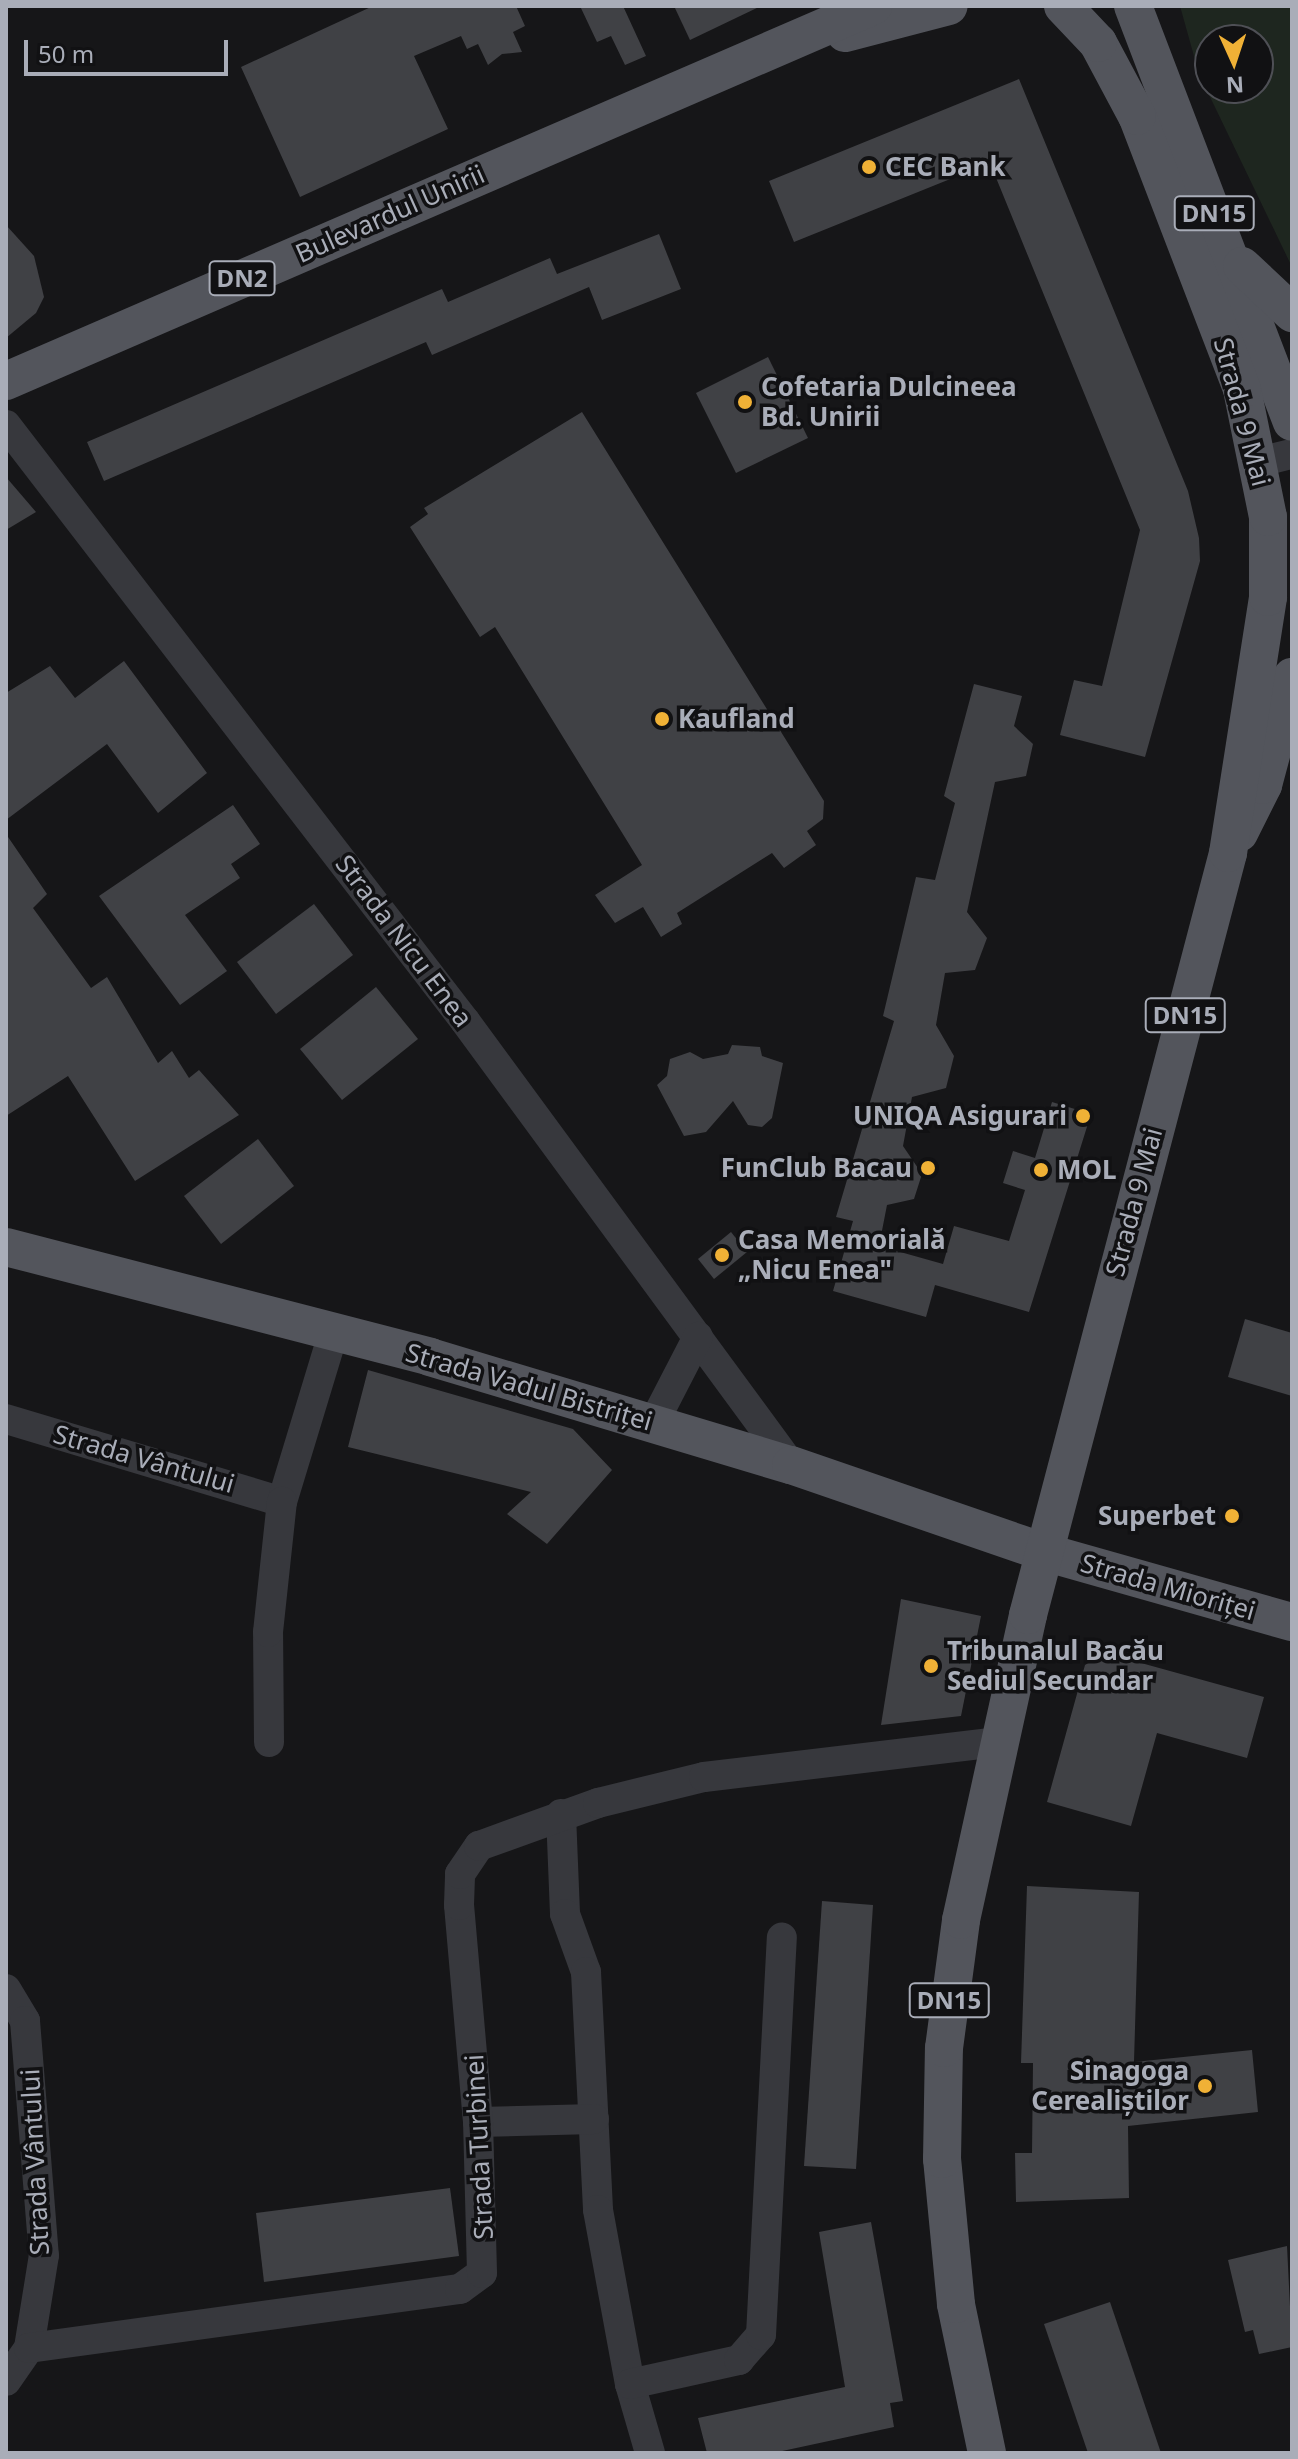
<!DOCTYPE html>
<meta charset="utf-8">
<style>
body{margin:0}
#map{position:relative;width:1298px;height:2459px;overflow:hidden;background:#161618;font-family:"Noto Sans",sans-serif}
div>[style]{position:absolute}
.green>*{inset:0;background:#1e261f}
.building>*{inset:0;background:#404145}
.minor>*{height:30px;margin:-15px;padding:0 15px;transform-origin:15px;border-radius:15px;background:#37383d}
.major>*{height:38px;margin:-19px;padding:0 19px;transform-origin:19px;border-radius:19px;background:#53555c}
.dots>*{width:22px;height:22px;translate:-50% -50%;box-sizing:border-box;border:4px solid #111113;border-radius:50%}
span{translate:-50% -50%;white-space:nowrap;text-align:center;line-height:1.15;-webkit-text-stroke:7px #111113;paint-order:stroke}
.shield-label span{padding:2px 6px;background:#111113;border:2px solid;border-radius:6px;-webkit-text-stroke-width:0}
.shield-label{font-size:24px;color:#a9adb8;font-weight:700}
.poi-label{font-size:26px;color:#a9adb8;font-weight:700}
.left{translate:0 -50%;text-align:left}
.right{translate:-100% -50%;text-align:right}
.street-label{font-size:26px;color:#a9adb8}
.frame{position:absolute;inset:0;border:8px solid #a9adb8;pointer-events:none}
.north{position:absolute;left:1194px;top:24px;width:80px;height:80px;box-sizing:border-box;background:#111113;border:2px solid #4e4f55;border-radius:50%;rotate:177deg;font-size:22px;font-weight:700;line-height:32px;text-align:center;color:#a9adb8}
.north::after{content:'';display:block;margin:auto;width:28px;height:36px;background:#f0b136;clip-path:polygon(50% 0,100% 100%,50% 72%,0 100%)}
.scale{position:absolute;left:24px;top:40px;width:204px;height:36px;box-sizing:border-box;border:4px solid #a9adb8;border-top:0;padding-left:10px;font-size:24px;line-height:28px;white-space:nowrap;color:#a9adb8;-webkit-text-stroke:6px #111113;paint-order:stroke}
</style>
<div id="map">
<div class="green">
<div style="clip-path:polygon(evenodd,1180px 6px,1292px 6px,1292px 267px,1199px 74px,1180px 6px,1210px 40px,1258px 40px,1258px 88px,1210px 88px,1210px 40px)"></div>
</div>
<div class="building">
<div style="clip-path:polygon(373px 6px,516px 6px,525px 26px,513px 32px,522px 52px,502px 54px,488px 65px,478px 44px,467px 49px,461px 36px,414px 56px,448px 129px,300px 197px,241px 67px)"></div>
<div style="clip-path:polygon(580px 6px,623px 6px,646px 56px,625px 65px,611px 36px,597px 42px)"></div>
<div style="clip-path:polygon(674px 6px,761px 6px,690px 40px)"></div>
<div style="clip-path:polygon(1019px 79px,1188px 491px,1199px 538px,1200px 561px,1145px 757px,1060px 735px,1074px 680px,1102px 686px,1140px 530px,990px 163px,794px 242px,769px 181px)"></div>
<div style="clip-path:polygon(6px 225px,34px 256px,44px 297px,36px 313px,6px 338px)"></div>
<div style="clip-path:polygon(659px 234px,681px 289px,602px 320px,589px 287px,432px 355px,426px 342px,104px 481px,87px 442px,442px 289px,448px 302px,550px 258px,557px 274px)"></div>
<div style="clip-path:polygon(768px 357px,808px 438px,736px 473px,696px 393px)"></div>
<div style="clip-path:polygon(582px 412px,824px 801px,823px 819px,807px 831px,816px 845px,784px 868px,772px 853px,677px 913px,682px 924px,661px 937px,643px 907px,615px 923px,595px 895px,642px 865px,495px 627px,480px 637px,410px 527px,428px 514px,424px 508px)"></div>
<div style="clip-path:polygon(6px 477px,36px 512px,6px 530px)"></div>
<div style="clip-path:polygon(124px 661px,207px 773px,158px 813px,107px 744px,6px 820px,6px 693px,50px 666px,75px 698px)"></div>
<div style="clip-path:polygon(974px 684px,1022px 696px,1014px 726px,1033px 744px,1026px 776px,995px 782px,967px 912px,987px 938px,975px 970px,945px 973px,936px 1025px,954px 1056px,946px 1088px,912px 1097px,903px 1146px,922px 1174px,914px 1199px,887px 1205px,879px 1246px,943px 1264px,954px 1226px,1009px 1241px,1025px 1190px,1003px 1183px,1013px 1151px,1035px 1158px,1052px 1102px,1091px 1114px,1029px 1312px,935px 1285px,926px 1317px,833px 1291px,853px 1221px,836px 1217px,894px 1021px,883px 1016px,916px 877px,935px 880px,955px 803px,944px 796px)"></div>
<div style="clip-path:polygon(233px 805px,260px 844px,231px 864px,240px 878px,185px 915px,227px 971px,180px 1005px,99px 896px)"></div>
<div style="clip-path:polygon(6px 834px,47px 894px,33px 908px,91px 988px,107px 977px,158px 1063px,172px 1051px,189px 1078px,199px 1070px,239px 1115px,135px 1181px,68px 1076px,6px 1116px)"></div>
<div style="clip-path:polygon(314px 904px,353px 955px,276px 1014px,237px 962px)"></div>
<div style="clip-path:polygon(376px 987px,418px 1039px,342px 1100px,300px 1049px)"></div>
<div style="clip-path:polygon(732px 1045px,760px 1047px,762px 1056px,783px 1063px,772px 1118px,762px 1127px,748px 1125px,733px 1101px,706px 1132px,684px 1136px,657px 1085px,667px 1076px,670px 1059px,690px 1052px,703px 1059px,728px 1054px)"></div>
<div style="clip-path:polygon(258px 1139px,294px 1186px,221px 1244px,184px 1196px)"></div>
<div style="clip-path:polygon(731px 1232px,747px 1252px,714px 1279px,698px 1259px)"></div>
<div style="clip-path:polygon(1245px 1319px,1292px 1333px,1292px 1396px,1228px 1377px)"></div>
<div style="clip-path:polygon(368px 1370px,573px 1429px,612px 1470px,547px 1544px,507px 1514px,531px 1492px,348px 1447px)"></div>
<div style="clip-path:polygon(901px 1599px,981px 1616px,961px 1716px,881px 1725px)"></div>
<div style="clip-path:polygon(1105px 1653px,1264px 1697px,1247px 1758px,1157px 1733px,1131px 1826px,1047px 1802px,1085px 1665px)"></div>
<div style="clip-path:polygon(1027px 1886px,1139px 1892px,1134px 2062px,1252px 2050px,1258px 2112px,1128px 2126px,1129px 2198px,1016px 2202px,1015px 2153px,1032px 2153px,1033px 2063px,1021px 2063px)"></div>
<div style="clip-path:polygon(822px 1901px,873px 1905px,856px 2169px,804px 2166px)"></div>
<div style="clip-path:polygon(450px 2188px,459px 2256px,264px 2282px,256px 2213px)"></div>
<div style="clip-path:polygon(871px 2222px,903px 2401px,890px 2403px,894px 2427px,773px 2453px,707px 2453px,698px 2418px,845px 2387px,819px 2232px)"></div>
<div style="clip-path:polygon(1287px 2246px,1292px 2347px,1259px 2354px,1253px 2330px,1245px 2332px,1228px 2260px)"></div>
<div style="clip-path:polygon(1110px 2302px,1161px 2453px,1088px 2453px,1044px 2324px)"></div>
</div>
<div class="minor">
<div style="left:6px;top:425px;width:752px;rotate:52.4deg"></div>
<div style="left:465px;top:1021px;width:551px;rotate:53.71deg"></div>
<div style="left:1259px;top:462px;width:34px;rotate:-14deg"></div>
<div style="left:6px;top:1419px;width:288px;rotate:16.7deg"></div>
<div style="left:282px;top:1502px;width:179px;rotate:-73.1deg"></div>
<div style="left:653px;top:1424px;width:98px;rotate:-62.7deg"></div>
<div style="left:269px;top:1742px;width:110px;rotate:-90.5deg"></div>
<div style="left:268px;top:1632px;width:131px;rotate:-83.9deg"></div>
<div style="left:561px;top:1814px;width:100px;rotate:87.7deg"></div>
<div style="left:565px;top:1914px;width:62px;rotate:70.1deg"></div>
<div style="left:586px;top:1972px;width:238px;rotate:87.1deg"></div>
<div style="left:598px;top:2210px;width:177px;rotate:79.6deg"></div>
<div style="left:630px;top:2384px;width:72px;rotate:73.8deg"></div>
<div style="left:6px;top:1989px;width:37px;rotate:59deg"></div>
<div style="left:25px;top:2021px;width:235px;rotate:85.4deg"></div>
<div style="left:44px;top:2255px;width:94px;rotate:99.2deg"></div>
<div style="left:29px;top:2348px;width:40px;rotate:124.9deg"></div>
<div style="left:478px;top:2122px;width:116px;rotate:-1.5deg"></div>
<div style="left:29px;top:2348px;width:435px;rotate:-7.8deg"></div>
<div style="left:460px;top:2289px;width:27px;rotate:-36deg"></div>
<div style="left:482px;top:2273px;width:151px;rotate:-91.5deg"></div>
<div style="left:478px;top:2122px;width:218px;rotate:-95deg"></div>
<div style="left:459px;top:1905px;width:31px;rotate:-88deg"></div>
<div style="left:460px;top:1874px;width:34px;rotate:-56deg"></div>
<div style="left:479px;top:1846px;width:127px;rotate:-19.9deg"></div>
<div style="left:598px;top:1803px;width:109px;rotate:-13.8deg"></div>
<div style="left:704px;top:1777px;width:295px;rotate:-6.8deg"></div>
<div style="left:630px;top:2384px;width:112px;rotate:-12.4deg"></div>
<div style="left:739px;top:2360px;width:33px;rotate:-49deg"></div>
<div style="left:761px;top:2335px;width:398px;rotate:-87deg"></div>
</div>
<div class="major">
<div style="left:1133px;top:6px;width:445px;rotate:69.1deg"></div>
<div style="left:845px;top:33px;width:107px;rotate:-14.6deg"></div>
<div style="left:1242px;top:266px;width:69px;rotate:43.2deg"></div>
<div style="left:6px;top:381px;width:945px;rotate:-23.39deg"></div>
<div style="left:1239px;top:833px;width:54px;rotate:-63.4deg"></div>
<div style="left:1263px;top:785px;width:112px;rotate:-75deg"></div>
<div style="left:6px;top:1247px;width:438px;rotate:14.5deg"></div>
<div style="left:430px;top:1357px;width:377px;rotate:16.7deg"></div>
<div style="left:791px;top:1465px;width:268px;rotate:19deg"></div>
<div style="left:1044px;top:1552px;width:258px;rotate:15.8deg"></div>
<div style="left:987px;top:2453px;width:152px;rotate:-101.8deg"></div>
<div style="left:956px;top:2304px;width:146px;rotate:-95.5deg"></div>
<div style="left:942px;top:2159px;width:111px;rotate:-89deg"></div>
<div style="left:944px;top:2048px;width:129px;rotate:-82.4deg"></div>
<div style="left:961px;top:1920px;width:312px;rotate:-77.6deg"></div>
<div style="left:1028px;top:1615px;width:788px;rotate:-75.29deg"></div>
<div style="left:1228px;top:853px;width:259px;rotate:-81.1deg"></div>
<div style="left:1268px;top:597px;width:80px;rotate:-90deg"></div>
<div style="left:1268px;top:517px;width:131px;rotate:-101.5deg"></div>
<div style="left:1242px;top:389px;width:292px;rotate:-111deg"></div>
<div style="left:1137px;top:116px;width:83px;rotate:-118.1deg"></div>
<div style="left:1098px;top:43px;width:51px;rotate:-133.4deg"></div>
</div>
<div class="dots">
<div style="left:869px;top:167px;background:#f0b136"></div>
<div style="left:745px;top:402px;background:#f0b136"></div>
<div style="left:662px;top:719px;background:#f0b136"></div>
<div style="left:1083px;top:1116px;background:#f0b136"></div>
<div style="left:928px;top:1168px;background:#f0b136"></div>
<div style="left:1041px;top:1170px;background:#f0b136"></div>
<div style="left:722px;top:1255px;background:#f0b136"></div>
<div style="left:1232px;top:1516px;background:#f0b136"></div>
<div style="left:931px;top:1666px;background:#f0b136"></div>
<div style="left:1205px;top:2086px;background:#f0b136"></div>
</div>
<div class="shield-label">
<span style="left:1214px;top:213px">DN15</span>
<span style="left:242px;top:278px">DN2</span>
<span style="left:1185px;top:1015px">DN15</span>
<span style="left:949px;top:2000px">DN15</span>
</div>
<div class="poi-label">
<span class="left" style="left:885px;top:167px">CEC Bank</span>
<span class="left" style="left:761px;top:402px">Cofetaria Dulcineea<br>Bd. Unirii</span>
<span class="left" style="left:678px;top:719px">Kaufland</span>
<span class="right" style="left:1067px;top:1116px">UNIQA Asigurari</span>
<span class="right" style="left:912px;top:1168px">FunClub Bacau</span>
<span class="left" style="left:1057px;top:1170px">MOL</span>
<span class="left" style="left:738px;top:1255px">Casa Memorială<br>„Nicu Enea"</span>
<span class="right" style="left:1216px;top:1516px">Superbet</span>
<span class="left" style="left:947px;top:1666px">Tribunalul Bacău<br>Sediul Secundar</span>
<span class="right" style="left:1189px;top:2086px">Sinagoga<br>Cerealiștilor</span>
</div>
<div class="street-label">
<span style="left:390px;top:214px;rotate:-24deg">Bulevardul Unirii</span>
<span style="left:1242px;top:412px;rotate:75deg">Strada 9 Mai</span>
<span style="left:404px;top:941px;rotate:53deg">Strada Nicu Enea</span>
<span style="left:1134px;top:1202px;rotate:-75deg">Strada 9 Mai</span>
<span style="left:529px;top:1387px;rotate:16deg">Strada Vadul Bistriței</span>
<span style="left:144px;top:1459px;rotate:16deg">Strada Vântului</span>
<span style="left:1168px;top:1587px;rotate:16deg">Strada Mioriței</span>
<span style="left:479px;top:2147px;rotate:-93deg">Strada Turbinei</span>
<span style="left:35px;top:2162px;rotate:-93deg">Strada Vântului</span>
</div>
<div class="frame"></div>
<div class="north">N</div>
<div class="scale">50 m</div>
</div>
